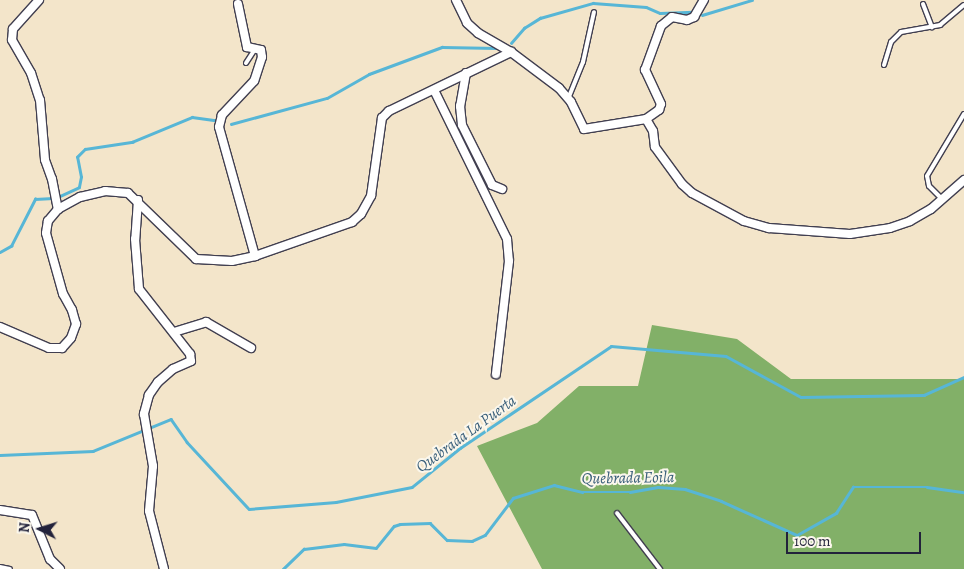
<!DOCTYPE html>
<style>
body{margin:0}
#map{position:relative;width:964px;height:569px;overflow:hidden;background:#f3e5ca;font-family:Alegreya,serif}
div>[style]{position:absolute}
.forest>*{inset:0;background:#82b068}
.stream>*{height:2.5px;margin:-1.25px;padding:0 1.25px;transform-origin:1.25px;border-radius:1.25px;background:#57b6d6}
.roads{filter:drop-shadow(1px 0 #413f50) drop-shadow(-1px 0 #413f50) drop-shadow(0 1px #413f50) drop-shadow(0 -1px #413f50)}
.lane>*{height:4px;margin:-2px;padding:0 2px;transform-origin:2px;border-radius:2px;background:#fff}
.street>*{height:8px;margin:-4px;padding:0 4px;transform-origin:4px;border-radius:4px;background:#fff}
span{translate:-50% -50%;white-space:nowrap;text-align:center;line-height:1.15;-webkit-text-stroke:4px #fbf7ec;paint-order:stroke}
.water-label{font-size:16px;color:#375d79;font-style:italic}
.north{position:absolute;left:15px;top:504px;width:50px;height:50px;-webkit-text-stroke:4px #fbf7ec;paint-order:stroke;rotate:275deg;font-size:14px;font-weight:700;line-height:20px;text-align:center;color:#22223b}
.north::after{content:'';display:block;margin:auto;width:18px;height:22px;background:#22223b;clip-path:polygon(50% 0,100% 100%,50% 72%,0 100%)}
.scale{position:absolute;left:786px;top:532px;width:135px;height:22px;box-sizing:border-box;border:2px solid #22223b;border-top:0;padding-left:6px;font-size:15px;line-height:18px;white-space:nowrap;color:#22223b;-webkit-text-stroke:4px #fbf7ec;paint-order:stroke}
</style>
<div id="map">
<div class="forest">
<div style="clip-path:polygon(652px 325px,737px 339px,791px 379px,964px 379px,964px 569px,542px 569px,477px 446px,537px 423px,579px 386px,638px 386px)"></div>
</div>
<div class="stream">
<div style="left:702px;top:15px;width:52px;rotate:-16.7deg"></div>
<div style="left:511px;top:43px;width:20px;rotate:-49deg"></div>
<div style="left:524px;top:28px;width:19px;rotate:-32deg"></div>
<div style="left:540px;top:18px;width:55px;rotate:-15.8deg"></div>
<div style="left:593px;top:3px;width:53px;rotate:4.3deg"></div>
<div style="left:646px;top:7px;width:15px;rotate:23deg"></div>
<div style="left:660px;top:13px;width:33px;rotate:-2deg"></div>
<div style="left:231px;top:124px;width:99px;rotate:-15.2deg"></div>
<div style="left:327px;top:98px;width:48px;rotate:-29.7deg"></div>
<div style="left:369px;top:74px;width:78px;rotate:-20.3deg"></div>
<div style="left:442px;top:47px;width:55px;rotate:1deg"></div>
<div style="left:58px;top:197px;width:23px;rotate:-25deg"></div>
<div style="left:79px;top:187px;width:10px;rotate:-79deg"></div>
<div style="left:81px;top:177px;width:20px;rotate:-101deg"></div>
<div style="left:77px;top:157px;width:11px;rotate:-45deg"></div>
<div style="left:85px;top:149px;width:48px;rotate:-8.5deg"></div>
<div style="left:132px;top:142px;width:65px;rotate:-22.6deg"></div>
<div style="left:192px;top:117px;width:27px;rotate:8deg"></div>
<div style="left:0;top:252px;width:13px;rotate:-29deg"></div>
<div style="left:11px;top:246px;width:53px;rotate:-62.9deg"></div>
<div style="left:35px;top:199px;width:18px;rotate:-3deg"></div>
<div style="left:0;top:455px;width:93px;rotate:-2.5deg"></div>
<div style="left:93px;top:451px;width:84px;rotate:-22.3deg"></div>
<div style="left:171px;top:419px;width:28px;rotate:55deg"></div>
<div style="left:187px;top:442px;width:91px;rotate:47.2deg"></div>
<div style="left:249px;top:509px;width:87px;rotate:-4.6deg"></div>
<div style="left:336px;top:502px;width:77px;rotate:-11.2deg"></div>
<div style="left:412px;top:487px;width:62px;rotate:-39.1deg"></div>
<div style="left:460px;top:448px;width:182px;rotate:-34deg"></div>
<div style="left:611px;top:346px;width:115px;rotate:5deg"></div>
<div style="left:726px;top:356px;width:85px;rotate:28.7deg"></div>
<div style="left:801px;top:397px;width:123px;rotate:-0.9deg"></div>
<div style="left:924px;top:395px;width:44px;rotate:-24.2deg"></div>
<div style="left:283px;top:569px;width:29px;rotate:-44deg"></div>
<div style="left:304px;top:549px;width:40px;rotate:-7.1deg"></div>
<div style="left:344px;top:544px;width:32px;rotate:7deg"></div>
<div style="left:376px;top:548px;width:28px;rotate:-51deg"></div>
<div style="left:394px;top:526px;width:6px;rotate:-18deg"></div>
<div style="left:400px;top:524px;width:30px;rotate:-2deg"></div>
<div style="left:430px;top:523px;width:24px;rotate:45deg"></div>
<div style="left:447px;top:540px;width:25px;rotate:2deg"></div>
<div style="left:472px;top:541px;width:14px;rotate:-25deg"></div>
<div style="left:485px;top:535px;width:46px;rotate:-52.9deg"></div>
<div style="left:513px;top:498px;width:43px;rotate:-17.6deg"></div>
<div style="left:554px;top:485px;width:29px;rotate:14deg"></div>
<div style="left:582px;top:492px;width:48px"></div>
<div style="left:630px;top:492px;width:28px;rotate:-10deg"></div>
<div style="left:658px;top:487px;width:27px;rotate:4deg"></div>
<div style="left:685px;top:489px;width:38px;rotate:18deg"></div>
<div style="left:721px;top:501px;width:83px;rotate:24.1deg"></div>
<div style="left:797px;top:535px;width:45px;rotate:-29.4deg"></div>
<div style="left:836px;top:513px;width:31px;rotate:-57deg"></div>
<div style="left:853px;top:487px;width:74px"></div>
<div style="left:927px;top:487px;width:37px;rotate:8deg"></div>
</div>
<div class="roads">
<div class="lane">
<div style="left:923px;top:4px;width:25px;rotate:69deg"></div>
<div style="left:246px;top:63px;width:17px;rotate:-57deg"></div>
<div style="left:884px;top:65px;width:24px;rotate:-73deg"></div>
<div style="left:891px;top:42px;width:14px;rotate:-45deg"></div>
<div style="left:901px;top:32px;width:40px;rotate:-10deg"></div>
<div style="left:940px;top:25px;width:31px;rotate:-40deg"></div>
<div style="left:568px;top:99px;width:40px;rotate:-68deg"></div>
<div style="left:583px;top:62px;width:51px;rotate:-77.6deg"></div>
<div style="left:942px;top:199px;width:18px;rotate:-135deg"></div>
<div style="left:929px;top:186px;width:10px;rotate:-101deg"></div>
<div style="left:927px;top:176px;width:72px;rotate:-59.2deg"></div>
<div style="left:617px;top:513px;width:71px;rotate:52.5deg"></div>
<div style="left:0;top:567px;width:10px;rotate:11deg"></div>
</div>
<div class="street">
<div style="left:39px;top:0;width:39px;rotate:132deg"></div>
<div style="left:13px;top:29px;width:11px;rotate:95deg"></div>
<div style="left:12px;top:40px;width:38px;rotate:60deg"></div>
<div style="left:31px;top:73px;width:28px;rotate:72deg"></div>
<div style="left:40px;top:100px;width:60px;rotate:85.2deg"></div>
<div style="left:45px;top:160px;width:20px;rotate:70deg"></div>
<div style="left:52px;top:179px;width:31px;rotate:79deg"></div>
<div style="left:456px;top:0;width:25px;rotate:64deg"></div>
<div style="left:467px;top:23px;width:15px;rotate:42deg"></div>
<div style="left:478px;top:33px;width:38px;rotate:30deg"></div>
<div style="left:511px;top:52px;width:60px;rotate:36.9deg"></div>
<div style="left:559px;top:88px;width:18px;rotate:49deg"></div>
<div style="left:571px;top:102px;width:30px;rotate:64deg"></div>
<div style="left:584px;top:129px;width:63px;rotate:-9.2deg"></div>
<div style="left:646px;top:119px;width:14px;rotate:60deg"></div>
<div style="left:653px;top:131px;width:16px;rotate:83deg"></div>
<div style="left:655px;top:147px;width:46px;rotate:53.9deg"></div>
<div style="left:682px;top:184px;width:13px;rotate:42deg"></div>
<div style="left:692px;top:193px;width:59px;rotate:28.3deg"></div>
<div style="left:744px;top:221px;width:26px;rotate:16deg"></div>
<div style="left:769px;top:228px;width:81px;rotate:4.2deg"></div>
<div style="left:850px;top:234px;width:40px;rotate:-8.5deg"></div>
<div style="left:890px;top:228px;width:21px;rotate:-19deg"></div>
<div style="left:910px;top:221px;width:24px;rotate:-30deg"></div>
<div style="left:931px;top:209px;width:44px;rotate:-41.3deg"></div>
<div style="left:238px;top:4px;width:44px;rotate:78.2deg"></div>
<div style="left:247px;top:47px;width:14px;rotate:12deg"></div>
<div style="left:261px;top:50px;width:7px;rotate:82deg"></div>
<div style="left:262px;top:57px;width:25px;rotate:108deg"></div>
<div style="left:254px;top:81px;width:47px;rotate:133.3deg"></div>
<div style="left:222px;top:115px;width:12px;rotate:104deg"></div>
<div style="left:219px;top:127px;width:134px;rotate:74.4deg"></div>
<div style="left:466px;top:73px;width:34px;rotate:100deg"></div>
<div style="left:460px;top:106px;width:19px;rotate:84deg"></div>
<div style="left:462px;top:125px;width:67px;rotate:63.4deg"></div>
<div style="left:492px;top:185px;width:11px;rotate:22deg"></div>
<div style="left:434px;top:90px;width:166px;rotate:63.9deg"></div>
<div style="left:507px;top:239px;width:22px;rotate:85deg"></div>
<div style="left:509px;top:261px;width:114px;rotate:96.6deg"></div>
<div style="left:646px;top:119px;width:16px;rotate:-35deg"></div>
<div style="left:659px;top:110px;width:6px;rotate:-72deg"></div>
<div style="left:661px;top:104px;width:38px;rotate:-115deg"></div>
<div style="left:645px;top:70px;width:47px;rotate:-70deg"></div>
<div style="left:661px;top:26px;width:14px;rotate:-39deg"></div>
<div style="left:672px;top:17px;width:15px;rotate:11deg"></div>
<div style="left:687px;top:20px;width:8px;rotate:-23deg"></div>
<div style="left:694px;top:17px;width:20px;rotate:-60deg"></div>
<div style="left:138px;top:200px;width:39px;rotate:94deg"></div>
<div style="left:135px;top:239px;width:50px;rotate:85.4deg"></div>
<div style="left:139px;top:289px;width:83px;rotate:51.9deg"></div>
<div style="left:190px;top:354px;width:7px;rotate:82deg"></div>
<div style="left:191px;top:361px;width:20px;rotate:156deg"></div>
<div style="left:173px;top:369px;width:20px;rotate:139deg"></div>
<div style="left:158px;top:382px;width:16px;rotate:125deg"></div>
<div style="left:149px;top:395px;width:20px;rotate:105deg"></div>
<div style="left:144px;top:414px;width:53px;rotate:80.2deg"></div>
<div style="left:153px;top:466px;width:45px;rotate:95.1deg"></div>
<div style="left:149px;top:511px;width:60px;rotate:75.5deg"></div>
<div style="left:0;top:327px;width:53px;rotate:23.2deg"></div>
<div style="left:49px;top:348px;width:13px"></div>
<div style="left:62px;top:348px;width:13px;rotate:-48deg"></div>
<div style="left:71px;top:338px;width:15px;rotate:-70deg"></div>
<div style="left:76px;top:324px;width:15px;rotate:-106deg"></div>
<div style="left:72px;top:310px;width:18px;rotate:-119deg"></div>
<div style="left:63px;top:294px;width:63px;rotate:-105.6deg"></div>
<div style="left:46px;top:233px;width:12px;rotate:-81deg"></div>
<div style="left:48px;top:221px;width:16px;rotate:-50deg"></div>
<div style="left:58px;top:209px;width:25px;rotate:-29deg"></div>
<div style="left:80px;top:197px;width:26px;rotate:-13deg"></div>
<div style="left:105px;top:191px;width:23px;rotate:5deg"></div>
<div style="left:128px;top:193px;width:95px;rotate:44.1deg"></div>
<div style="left:196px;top:259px;width:36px;rotate:3deg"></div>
<div style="left:232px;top:261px;width:24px;rotate:-12deg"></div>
<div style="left:255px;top:256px;width:103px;rotate:-19.3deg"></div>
<div style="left:352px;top:222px;width:12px;rotate:-42deg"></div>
<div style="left:361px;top:214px;width:21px;rotate:-61deg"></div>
<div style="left:371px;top:196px;width:79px;rotate:-82deg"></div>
<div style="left:382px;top:118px;width:10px;rotate:-45deg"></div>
<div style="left:389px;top:111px;width:136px;rotate:-25.8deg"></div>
<div style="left:174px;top:332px;width:34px;rotate:-17deg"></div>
<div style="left:206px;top:322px;width:52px;rotate:30deg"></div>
<div style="left:0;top:510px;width:32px;rotate:9deg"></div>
<div style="left:32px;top:515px;width:48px;rotate:67.8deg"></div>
<div style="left:50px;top:559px;width:14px;rotate:45deg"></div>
</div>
</div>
<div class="water-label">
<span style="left:466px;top:434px;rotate:-36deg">Quebrada La Puerta</span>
<span style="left:628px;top:478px;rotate:-1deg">Quebrada Eoila</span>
</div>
<div class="north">N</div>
<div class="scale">100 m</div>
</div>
